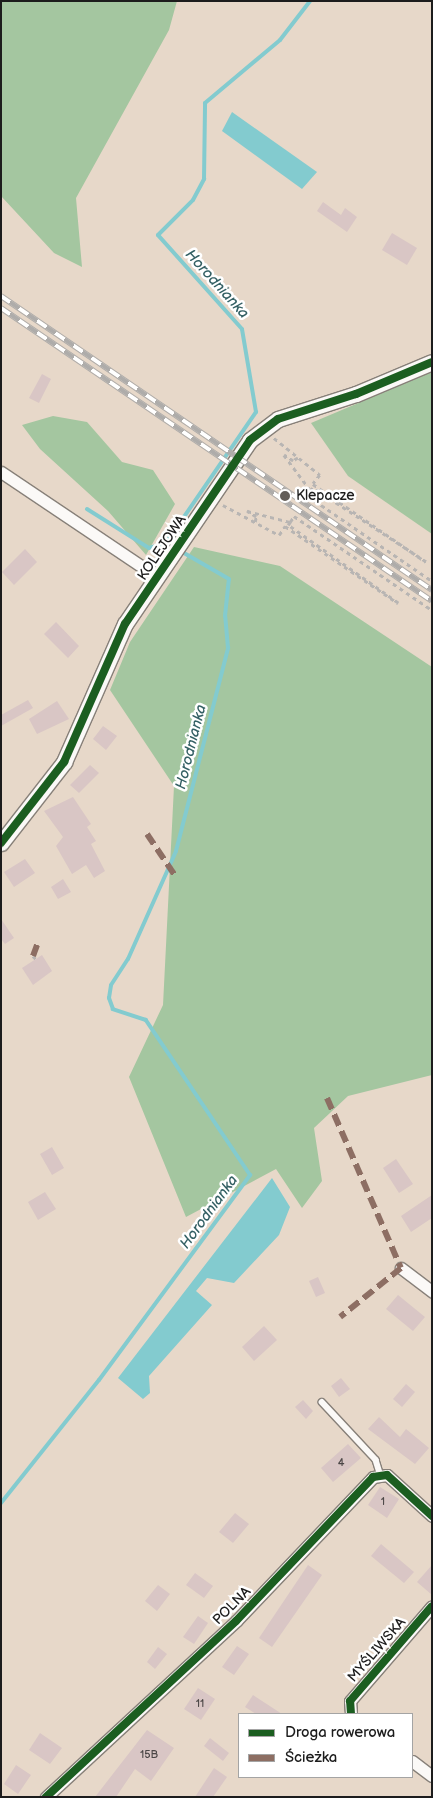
<!DOCTYPE html>
<meta charset="utf-8">
<style>
body{margin:0}
#map{position:relative;width:433px;height:1798px;overflow:hidden;background:#e7d8c9;font-family:"Balsamiq Sans",sans-serif}
div>[style]{position:absolute}
.forest>*{inset:0;background:#a4c6a0}
.water>*{inset:0;background:#83cbcf}
.stream>*{height:4px;margin:-2px;padding:0 2px;transform-origin:2px;border-radius:2px;background:#83cbcf}
.building>*{inset:0;background:#d9c6c5}
.path>*{height:2.5px;margin-top:-1.25px;transform-origin:0;background:repeating-linear-gradient(90deg,#b8b5b3 0 4px,transparent 0 8px)}
.roads{filter:drop-shadow(1px 0 #878079) drop-shadow(-1px 0 #878079) drop-shadow(0 1px #878079) drop-shadow(0 -1px #878079)}
.service>*{height:5.5px;margin:-2.75px;padding:0 2.75px;transform-origin:2.75px;border-radius:2.75px;background:#fbf9f7}
.minor>*{height:11px;margin:-5.5px;padding:0 5.5px;transform-origin:5.5px;border-radius:5.5px;background:#fbf9f7}
.tertiary>*{height:15px;margin:-7.5px;padding:0 7.5px;transform-origin:7.5px;border-radius:7.5px;background:#fbf9f7}
.rail>*{height:5.5px;margin-top:-2.75px;transform-origin:0;background:repeating-linear-gradient(90deg,#fff 0 11px,#aeacaa 0 22px);box-sizing:border-box;border-block:1px solid #aeacaa}
.quiet>*{height:6px;margin-top:-3px;transform-origin:0;background:repeating-linear-gradient(90deg,#8d6e63 0 12px,transparent 0 18px)}
.cycleway>*{height:8px;margin:-4px;padding:0 4px;transform-origin:4px;border-radius:4px;background:#1b5e20}
.dots>*{width:14px;height:14px;translate:-50% -50%;box-sizing:border-box;border:2px solid #fff;border-radius:50%}
span{translate:-50% -50%;white-space:nowrap;text-align:center;line-height:1.15;-webkit-text-stroke:5px #fff;paint-order:stroke}
.number-label{font-size:11px;color:#4b4646}
.number-label span{-webkit-text-stroke-width:0}
.poi-label{font-size:14px;color:#1c1c1c}
.left{translate:0 -50%;text-align:left}
.street-label{font-size:14px;color:#1c1c1c}
.water-label{font-size:15px;color:#346064;font-style:italic}
.frame{position:absolute;inset:0;border:2px solid #1c1c1c;pointer-events:none}
.legend{position:absolute;left:238px;top:1713px;width:175px;height:65px;box-sizing:border-box;background:#fff;border:1px solid #a4a4a4;margin:0;padding:6px 9px;list-style:none;font-size:15px;color:#1c1c1c}
.legend li{display:flex;align-items:center;gap:10px;height:25px}
.legend b{width:25px;border:1px solid #a4a4a4}
</style>
<div id="map">
<div class="forest">
<div style="clip-path:polygon(1px 1px,177px 1px,169px 30px,76px 198px,82px 267px,54px 253px,1px 196px)"></div>
<div style="clip-path:polygon(432px 372px,432px 534px,348px 476px,311px 423px)"></div>
<div style="clip-path:polygon(53px 416px,87px 422px,122px 462px,153px 470px,175px 504px,146px 555px,108px 511px,40px 449px,22px 425px)"></div>
<div style="clip-path:polygon(194px 547px,280px 566px,432px 667px,432px 1075px,348px 1096px,314px 1128px,322px 1181px,302px 1208px,276px 1169px,186px 1217px,129px 1077px,163px 1005px,174px 786px,110px 690px,130px 642px)"></div>
</div>
<div class="water">
<div style="clip-path:polygon(232px 112px,317px 172px,302px 189px,222px 131px)"></div>
<div style="clip-path:polygon(272px 1178px,290px 1207px,279px 1235px,234px 1283px,207px 1278px,196px 1291px,212px 1305px,149px 1376px,150px 1393px,143px 1399px,118px 1378px)"></div>
</div>
<div class="stream">
<div style="left:87px;top:509px;width:73px;rotate:32.2deg"></div>
<div style="left:149px;top:548px;width:18px;rotate:-16deg"></div>
<div style="left:173px;top:547px;width:8px;rotate:-150deg"></div>
<div style="left:166px;top:543px;width:159px;rotate:-55.5deg"></div>
<div style="left:256px;top:412px;width:84px;rotate:-99.6deg"></div>
<div style="left:242px;top:329px;width:126px;rotate:-131.8deg"></div>
<div style="left:158px;top:235px;width:49px;rotate:-45deg"></div>
<div style="left:193px;top:200px;width:24px;rotate:-62deg"></div>
<div style="left:204px;top:179px;width:76px;rotate:-89.2deg"></div>
<div style="left:205px;top:103px;width:98px;rotate:-40deg"></div>
<div style="left:280px;top:40px;width:49px;rotate:-52.4deg"></div>
<div style="left:1px;top:1503px;width:157px;rotate:-51.5deg"></div>
<div style="left:99px;top:1380px;width:255px;rotate:-53.6deg"></div>
<div style="left:250px;top:1175px;width:187px;rotate:-123.9deg"></div>
<div style="left:146px;top:1020px;width:35px;rotate:-162deg"></div>
<div style="left:113px;top:1009px;width:12px;rotate:-110deg"></div>
<div style="left:109px;top:998px;width:13px;rotate:-81deg"></div>
<div style="left:111px;top:985px;width:31px;rotate:-57deg"></div>
<div style="left:128px;top:959px;width:118px;rotate:-66deg"></div>
<div style="left:176px;top:851px;width:210px;rotate:-75.6deg"></div>
<div style="left:228px;top:648px;width:32px;rotate:-95deg"></div>
<div style="left:225px;top:616px;width:37px;rotate:-84deg"></div>
<div style="left:229px;top:579px;width:58px;rotate:-149.9deg"></div>
</div>
<div class="building">
<div style="clip-path:polygon(323px 202px,341px 215px,345px 208px,357px 217px,347px 232px,317px 211px)"></div>
<div style="clip-path:polygon(392px 233px,417px 248px,407px 265px,382px 250px)"></div>
<div style="clip-path:polygon(42px 374px,51px 379px,39px 403px,29px 398px)"></div>
<div style="clip-path:polygon(25px 549px,37px 562px,14px 585px,2px 572px)"></div>
<div style="clip-path:polygon(56px 622px,79px 646px,68px 658px,44px 634px)"></div>
<div style="clip-path:polygon(28px 700px,33px 708px,1px 726px,1px 715px)"></div>
<div style="clip-path:polygon(57px 701px,69px 719px,37px 734px,29px 719px)"></div>
<div style="clip-path:polygon(103px 726px,117px 736px,106px 750px,93px 739px)"></div>
<div style="clip-path:polygon(90px 765px,99px 773px,79px 793px,70px 785px)"></div>
<div style="clip-path:polygon(73px 797px,91px 824px,87px 827px,96px 841px,91px 844px,105px 871px,94px 878px,86px 865px,72px 874px,56px 846px,63px 837px,44px 811px)"></div>
<div style="clip-path:polygon(25px 859px,35px 873px,14px 887px,4px 872px)"></div>
<div style="clip-path:polygon(63px 879px,71px 892px,58px 899px,51px 887px)"></div>
<div style="clip-path:polygon(1px 919px,14px 938px,5px 944px,1px 939px)"></div>
<div style="clip-path:polygon(42px 955px,52px 971px,33px 985px,22px 968px)"></div>
<div style="clip-path:polygon(52px 1147px,64px 1168px,52px 1175px,40px 1154px)"></div>
<div style="clip-path:polygon(396px 1159px,413px 1184px,399px 1193px,383px 1168px)"></div>
<div style="clip-path:polygon(45px 1192px,56px 1209px,38px 1220px,28px 1202px)"></div>
<div style="clip-path:polygon(432px 1195px,432px 1218px,411px 1232px,401px 1216px)"></div>
<div style="clip-path:polygon(318px 1277px,325px 1293px,316px 1297px,309px 1281px)"></div>
<div style="clip-path:polygon(398px 1295px,425px 1317px,413px 1331px,386px 1309px)"></div>
<div style="clip-path:polygon(264px 1326px,277px 1340px,254px 1361px,242px 1347px)"></div>
<div style="clip-path:polygon(341px 1378px,350px 1389px,339px 1397px,331px 1386px)"></div>
<div style="clip-path:polygon(406px 1384px,415px 1392px,402px 1407px,393px 1399px)"></div>
<div style="clip-path:polygon(303px 1400px,313px 1411px,306px 1419px,295px 1407px)"></div>
<div style="clip-path:polygon(379px 1417px,400px 1437px,406px 1429px,429px 1448px,415px 1464px,368px 1429px)"></div>
<div style="clip-path:polygon(348px 1444px,361px 1458px,333px 1482px,321px 1468px)"></div>
<div style="clip-path:polygon(380px 1487px,399px 1499px,387px 1518px,368px 1505px)"></div>
<div style="clip-path:polygon(235px 1513px,249px 1524px,233px 1543px,219px 1532px)"></div>
<div style="clip-path:polygon(381px 1544px,414px 1572px,404px 1583px,371px 1556px)"></div>
<div style="clip-path:polygon(308px 1565px,322px 1575px,272px 1647px,259px 1638px)"></div>
<div style="clip-path:polygon(432px 1565px,432px 1595px,417px 1582px)"></div>
<div style="clip-path:polygon(195px 1573px,213px 1586px,204px 1598px,186px 1585px)"></div>
<div style="clip-path:polygon(158px 1585px,170px 1594px,157px 1611px,145px 1601px)"></div>
<div style="clip-path:polygon(198px 1616px,208px 1623px,194px 1644px,183px 1637px)"></div>
<div style="clip-path:polygon(237px 1646px,249px 1654px,234px 1675px,222px 1667px)"></div>
<div style="clip-path:polygon(158px 1647px,167px 1654px,155px 1669px,147px 1662px)"></div>
<div style="clip-path:polygon(198px 1688px,215px 1699px,201px 1720px,184px 1709px)"></div>
<div style="clip-path:polygon(253px 1695px,282px 1714px,256px 1714px,245px 1707px)"></div>
<div style="clip-path:polygon(147px 1730px,174px 1748px,151px 1781px,135px 1769px,116px 1797px,95px 1797px)"></div>
<div style="clip-path:polygon(40px 1733px,62px 1748px,50px 1764px,29px 1750px)"></div>
<div style="clip-path:polygon(210px 1738px,229px 1753px,223px 1761px,204px 1746px)"></div>
<div style="clip-path:polygon(16px 1765px,31px 1775px,18px 1794px,4px 1784px)"></div>
<div style="clip-path:polygon(214px 1768px,227px 1777px,213px 1797px,195px 1797px)"></div>
</div>
<div class="path">
<div style="left:274px;top:438px;width:59px;rotate:38.8deg"></div>
<div style="left:320px;top:475px;width:11px;rotate:128deg"></div>
<div style="left:313px;top:484px;width:137px;rotate:34.6deg"></div>
<div style="left:426px;top:562px;width:135px;rotate:-146.8deg"></div>
<div style="left:313px;top:488px;width:4px;rotate:124deg"></div>
<div style="left:298px;top:458px;width:6px;rotate:149deg"></div>
<div style="left:293px;top:461px;width:11px;rotate:-146deg"></div>
<div style="left:284px;top:455px;width:45px;rotate:53.1deg"></div>
<div style="left:311px;top:491px;width:6px;rotate:121deg"></div>
<div style="left:308px;top:496px;width:150px;rotate:34.4deg"></div>
<div style="left:223px;top:505px;width:64px;rotate:28.2deg"></div>
<div style="left:279px;top:535px;width:11px;rotate:-56deg"></div>
<div style="left:285px;top:526px;width:137px;rotate:34.3deg"></div>
<div style="left:398px;top:603px;width:135px;rotate:-144.7deg"></div>
<div style="left:288px;top:525px;width:4px;rotate:-56deg"></div>
<div style="left:255px;top:522px;width:5px;rotate:-79deg"></div>
<div style="left:256px;top:517px;width:11px;rotate:-146deg"></div>
<div style="left:247px;top:511px;width:44px;rotate:14.3deg"></div>
<div style="left:290px;top:522px;width:7px;rotate:-56deg"></div>
<div style="left:294px;top:516px;width:167px;rotate:34.3deg"></div>
<div style="left:33px;top:956px;width:4px;rotate:45deg"></div>
</div>
<div class="roads">
<div class="service">
<div style="left:322px;top:1402px;width:79px;rotate:47deg"></div>
<div style="left:376px;top:1460px;width:14px;rotate:73deg"></div>
</div>
<div class="minor">
<div style="left:1px;top:472px;width:188px;rotate:33.9deg"></div>
<div style="left:401px;top:1268px;width:39px;rotate:37deg"></div>
<div style="left:351px;top:1714px;width:13px;rotate:-94deg"></div>
<div style="left:350px;top:1701px;width:125px;rotate:-49.2deg"></div>
<div style="left:412px;top:1761px;width:25px;rotate:37deg"></div>
<div style="left:46px;top:1797px;width:259px;rotate:-42.8deg"></div>
<div style="left:236px;top:1621px;width:199px;rotate:-46.4deg"></div>
<div style="left:373px;top:1477px;width:14px;rotate:-8deg"></div>
<div style="left:387px;top:1475px;width:61px;rotate:42.3deg"></div>
</div>
<div class="tertiary">
<div style="left:1px;top:843px;width:103px;rotate:-52.1deg"></div>
<div style="left:64px;top:762px;width:151px;rotate:-66.2deg"></div>
<div style="left:125px;top:624px;width:222px;rotate:-55.8deg"></div>
<div style="left:250px;top:440px;width:35px;rotate:-37deg"></div>
<div style="left:278px;top:419px;width:82px;rotate:-17.8deg"></div>
<div style="left:356px;top:394px;width:82px;rotate:-22.8deg"></div>
</div>
</div>
<div class="rail">
<div style="left:1px;top:296px;width:522px;rotate:34.3deg"></div>
<div style="left:1px;top:308px;width:521px;rotate:34.21deg"></div>
</div>
<div class="quiet">
<div style="left:147px;top:834px;width:52px;rotate:56deg"></div>
<div style="left:33px;top:956px;width:12px;rotate:-70deg"></div>
<div style="left:327px;top:1098px;width:185px;rotate:66.5deg"></div>
<div style="left:401px;top:1268px;width:78px;rotate:141.2deg"></div>
</div>
<div class="cycleway">
<div style="left:1px;top:843px;width:103px;rotate:-52.1deg"></div>
<div style="left:64px;top:762px;width:151px;rotate:-66.2deg"></div>
<div style="left:125px;top:624px;width:222px;rotate:-55.8deg"></div>
<div style="left:250px;top:440px;width:35px;rotate:-37deg"></div>
<div style="left:278px;top:419px;width:82px;rotate:-17.8deg"></div>
<div style="left:356px;top:394px;width:82px;rotate:-22.8deg"></div>
<div style="left:351px;top:1714px;width:13px;rotate:-94deg"></div>
<div style="left:350px;top:1701px;width:125px;rotate:-49.2deg"></div>
<div style="left:46px;top:1797px;width:259px;rotate:-42.8deg"></div>
<div style="left:236px;top:1621px;width:199px;rotate:-46.4deg"></div>
<div style="left:373px;top:1477px;width:14px;rotate:-8deg"></div>
<div style="left:387px;top:1475px;width:61px;rotate:42.3deg"></div>
</div>
<div class="dots">
<div style="left:285px;top:496px;background:#635e59"></div>
</div>
<div class="number-label">
<span style="left:341px;top:1463px">4</span>
<span style="left:383px;top:1502px">1</span>
<span style="left:200px;top:1704px">11</span>
<span style="left:149px;top:1755px">15B</span>
</div>
<div class="poi-label">
<span class="left" style="left:296px;top:496px">Klepacze</span>
</div>
<div class="street-label">
<span style="left:162px;top:548px;rotate:-56deg">KOLEJOWA</span>
<span style="left:232px;top:1606px;rotate:-45deg">POLNA</span>
<span style="left:377px;top:1650px;rotate:-49deg">MYŚLIWSKA</span>
</div>
<div class="water-label">
<span style="left:217px;top:284px;rotate:48deg">Horodnianka</span>
<span style="left:191px;top:747px;rotate:-76deg">Horodnianka</span>
<span style="left:209px;top:1212px;rotate:-54deg">Horodnianka</span>
</div>
<div class="frame"></div>
<ul class="legend">
<li><b style="height:6px;background:#1b5e20"></b>Droga rowerowa</li>
<li><b style="height:6px;background:#8d6e63"></b>Ścieżka</li>
</ul>
</div>
